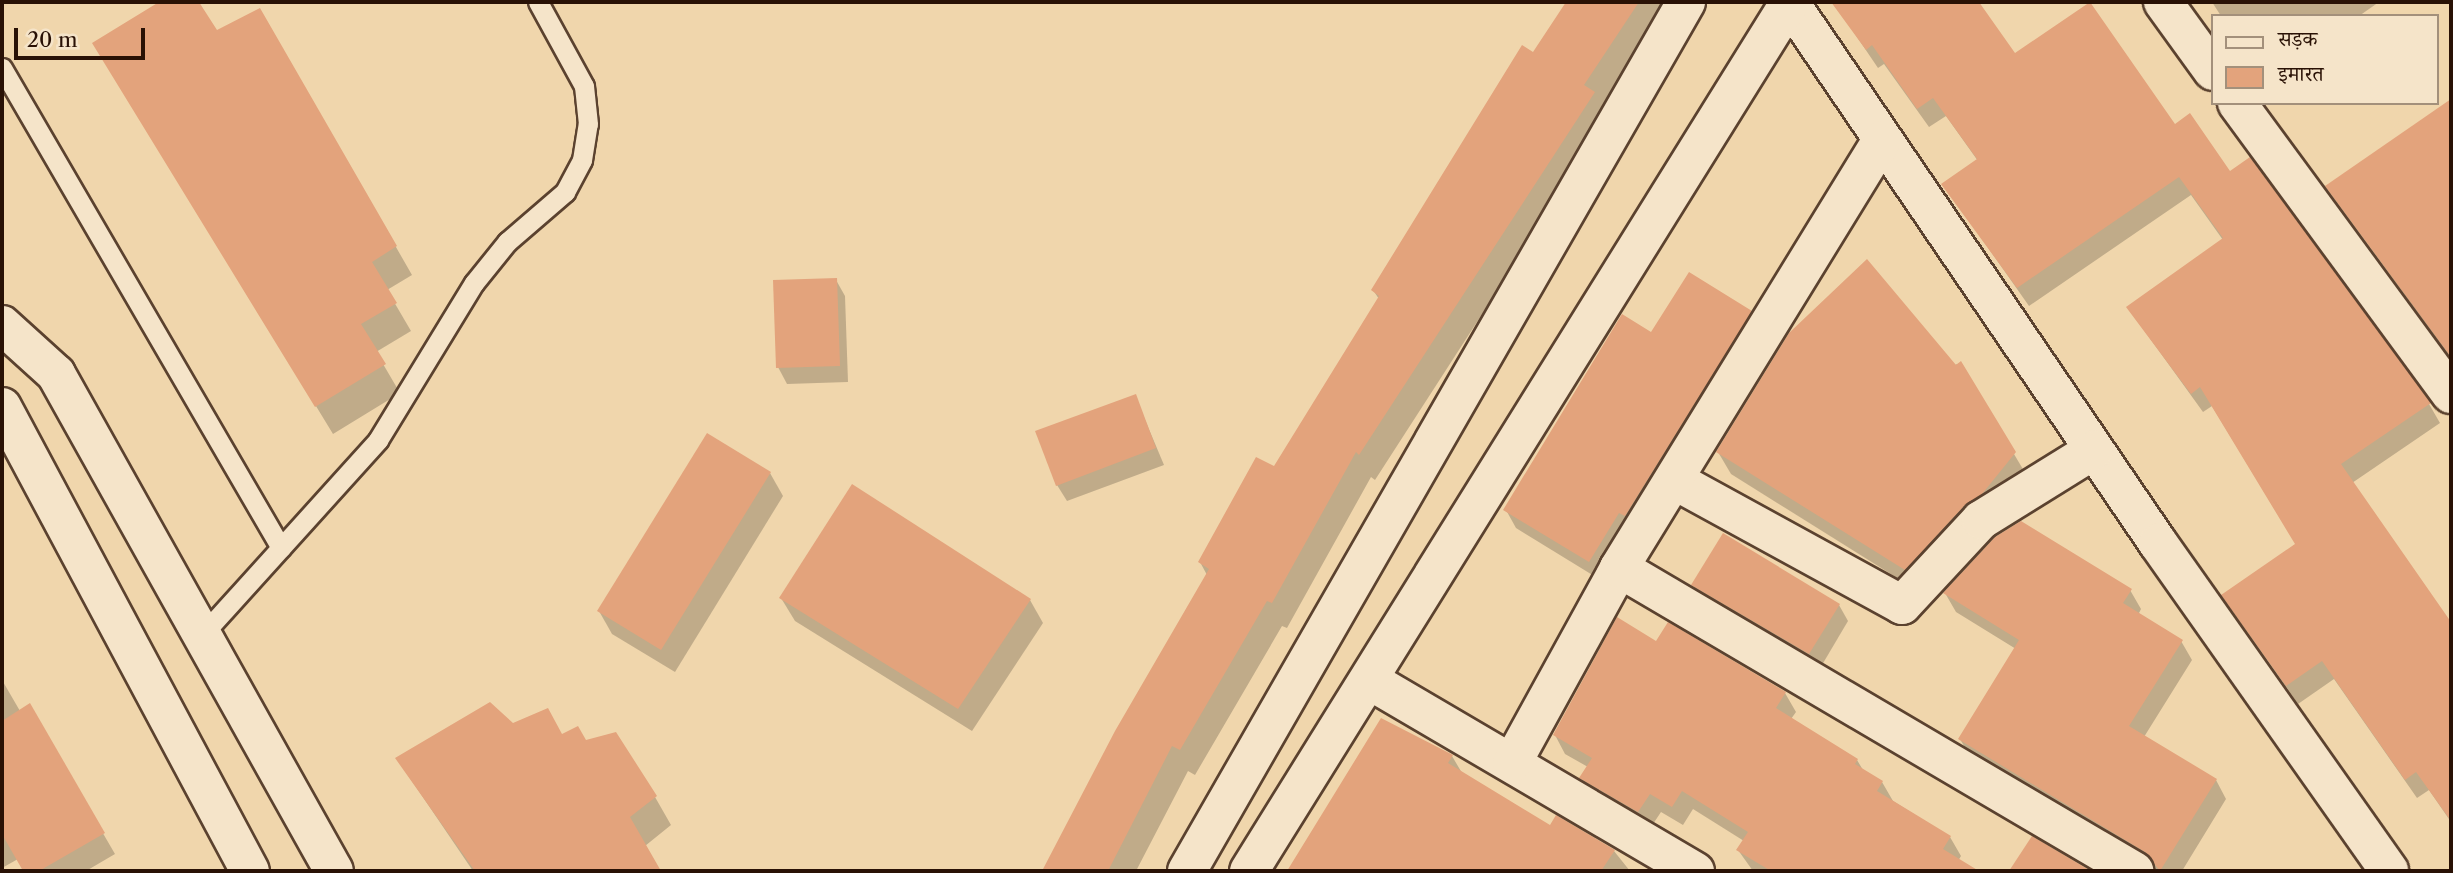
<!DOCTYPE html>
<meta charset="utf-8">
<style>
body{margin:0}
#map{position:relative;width:2453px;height:873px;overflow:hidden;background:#f0d6ac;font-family:"Libre Caslon Text","Noto Serif Devanagari",serif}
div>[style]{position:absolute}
.shadow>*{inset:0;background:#0003}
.building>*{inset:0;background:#e3a37c}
.roads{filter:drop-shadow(2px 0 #5b422f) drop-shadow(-2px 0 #5b422f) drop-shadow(0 2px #5b422f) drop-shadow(0 -2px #5b422f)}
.lane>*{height:19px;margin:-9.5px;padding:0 9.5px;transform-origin:9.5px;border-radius:9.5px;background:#f5e4c9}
.street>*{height:38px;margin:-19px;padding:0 19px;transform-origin:19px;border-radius:19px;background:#f5e4c9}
.secondary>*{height:38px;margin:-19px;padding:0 19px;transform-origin:19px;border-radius:19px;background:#f5e4c9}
span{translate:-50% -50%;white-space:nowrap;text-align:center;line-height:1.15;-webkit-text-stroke:5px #f5e4c9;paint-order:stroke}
.frame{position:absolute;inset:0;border:4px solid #291105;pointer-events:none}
.legend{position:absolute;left:2211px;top:14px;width:228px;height:91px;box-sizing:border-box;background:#f5e4c9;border:2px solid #a3907b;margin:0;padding:9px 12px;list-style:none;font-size:21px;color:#291105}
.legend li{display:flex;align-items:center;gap:14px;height:35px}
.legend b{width:35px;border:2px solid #a3907b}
.scale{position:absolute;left:14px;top:28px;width:131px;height:32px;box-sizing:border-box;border:4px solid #291105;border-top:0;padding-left:9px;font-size:21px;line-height:24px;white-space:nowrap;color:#291105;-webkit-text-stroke:5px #f5e4c9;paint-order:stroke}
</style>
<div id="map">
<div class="shadow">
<div style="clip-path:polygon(162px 2px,197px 2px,216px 33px,260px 10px,412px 275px,387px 290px,411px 331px,376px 352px,400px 393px,333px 434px,95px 43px)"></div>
<div style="clip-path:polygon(1568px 2px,1670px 2px,1602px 106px,1608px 119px,1375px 480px,1371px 477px,1287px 628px,1282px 626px,1195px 775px,1188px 771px,1136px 871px,1044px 871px,1116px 732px,1207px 575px,1200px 562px,1274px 469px,1379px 299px,1373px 290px)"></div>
<div style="clip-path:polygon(1977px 2px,2015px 55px,2174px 127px,2230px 173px,2429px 404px,2440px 423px,2352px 483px,2451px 625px,2451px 822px,2429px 790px,2417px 798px,2334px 679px,2298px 704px,2224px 595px,2296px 544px,2212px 406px,2203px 412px,2128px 308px,2223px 240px,2191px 195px,2029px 306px,1944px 185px,1978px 161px,1946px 116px,1929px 127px,1884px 64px,1878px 68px,1834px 3px)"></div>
<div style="clip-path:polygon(2212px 2px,2379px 2px,2359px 16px,2221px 16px)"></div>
<div style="clip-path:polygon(2451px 101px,2451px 359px,2327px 186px)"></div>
<div style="clip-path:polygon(836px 280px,845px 296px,848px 382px,787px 384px,778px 367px)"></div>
<div style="clip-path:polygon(1750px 312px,1761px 330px,1599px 579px,1516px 528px,1506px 510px,1652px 334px)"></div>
<div style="clip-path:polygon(1960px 363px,2027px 476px,1918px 591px,1731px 474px,1718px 452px)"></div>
<div style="clip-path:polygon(1135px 396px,1164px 465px,1067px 501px,1057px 485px)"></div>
<div style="clip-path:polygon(770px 473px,783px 496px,675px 672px,612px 634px,599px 611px)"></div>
<div style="clip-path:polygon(1693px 585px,1839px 605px,1848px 621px,1819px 670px,1702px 601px)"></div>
<div style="clip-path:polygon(2130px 590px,2141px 609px,2138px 615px,2181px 641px,2192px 660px,2144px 737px,2216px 780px,2226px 799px,2182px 871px,2157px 871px,1971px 758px,1960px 739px,2016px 649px,1956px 612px,1945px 593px)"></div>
<div style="clip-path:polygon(781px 598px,1030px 600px,1043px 623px,972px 731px,795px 621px)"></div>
<div style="clip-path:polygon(1656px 644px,1785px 693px,1796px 712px,1791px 719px,1857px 760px,1863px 770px,1882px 782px,1893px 801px,1950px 837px,1961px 856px,1958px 861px,1976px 871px,1753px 871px,1738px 850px,1744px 841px,1693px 809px,1683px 825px,1661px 812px,1649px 830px,1592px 797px,1582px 778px,1588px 767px,1565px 754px,1555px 735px)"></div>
<div style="clip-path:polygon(2px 680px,20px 711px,29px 706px,115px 854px,86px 871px,25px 871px,18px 859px,2px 868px)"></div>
<div style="clip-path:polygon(1382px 721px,1452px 756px,1462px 773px,1550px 828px,1614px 851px,1630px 871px,1289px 871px)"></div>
<div style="clip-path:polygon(512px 726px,586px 742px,655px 797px,671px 825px,645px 846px,659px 871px,608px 871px,587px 858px,592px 871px,473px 871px,397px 759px)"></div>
</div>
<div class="building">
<div style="clip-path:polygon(159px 2px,199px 2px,217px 30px,260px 8px,397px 246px,372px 262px,397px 303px,361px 324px,386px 364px,315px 407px,92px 43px)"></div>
<div style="clip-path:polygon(1566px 2px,1639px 2px,1584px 85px,1595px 92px,1359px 455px,1356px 452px,1272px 603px,1267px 601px,1180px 750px,1172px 746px,1108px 871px,1042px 871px,1115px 731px,1209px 569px,1198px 562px,1256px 457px,1274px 466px,1379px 296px,1371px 290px,1522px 45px,1533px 52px)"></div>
<div style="clip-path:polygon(1831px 2px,1979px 2px,2015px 53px,2090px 2px,2175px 124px,2190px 113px,2230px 171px,2250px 157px,2431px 403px,2341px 464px,2451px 622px,2451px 821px,2416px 772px,2405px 780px,2322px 661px,2286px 686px,2221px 595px,2295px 544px,2200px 387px,2191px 394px,2126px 307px,2223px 238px,2179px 177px,2017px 288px,1941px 184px,1977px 159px,1933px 98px,1917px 109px,1872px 45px,1866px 50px)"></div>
<div style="clip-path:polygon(2451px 99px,2451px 357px,2325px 186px)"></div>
<div style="clip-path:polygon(1867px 259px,1956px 365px,1961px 361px,2016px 452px,1982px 494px,1965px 505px,1905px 570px,1716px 452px,1789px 333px)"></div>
<div style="clip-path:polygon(1689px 272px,1752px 311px,1625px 516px,1619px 513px,1589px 562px,1503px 510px,1622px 314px,1651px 332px)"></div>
<div style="clip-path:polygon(837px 278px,840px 366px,776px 368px,773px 280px)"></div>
<div style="clip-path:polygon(1136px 394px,1156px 448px,1056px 486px,1035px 431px)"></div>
<div style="clip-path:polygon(707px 433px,771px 472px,661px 650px,597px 611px)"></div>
<div style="clip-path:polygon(852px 484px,1031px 599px,958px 709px,779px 598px)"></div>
<div style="clip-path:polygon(2021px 521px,2132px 589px,2123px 603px,2183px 640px,2129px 726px,2217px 779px,2160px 871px,2145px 852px,1958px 739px,2019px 640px,1943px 593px,1995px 537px)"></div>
<div style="clip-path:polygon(1723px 533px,1840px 604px,1809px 654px,1691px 585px)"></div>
<div style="clip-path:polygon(1617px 617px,1656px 641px,1668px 622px,1786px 692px,1776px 708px,1858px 759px,1855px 764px,1883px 781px,1877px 791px,1951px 836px,1943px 849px,1979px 871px,1771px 871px,1736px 850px,1748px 832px,1682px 791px,1672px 807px,1650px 794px,1638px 812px,1579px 778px,1592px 758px,1553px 735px)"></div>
<div style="clip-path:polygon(490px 702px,513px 723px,548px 708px,562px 734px,578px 726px,586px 740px,616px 732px,657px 796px,630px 817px,661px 871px,475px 871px,395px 758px)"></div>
<div style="clip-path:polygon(30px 703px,105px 833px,39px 871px,23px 871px,2px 834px,2px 721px)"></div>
<div style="clip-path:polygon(1381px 718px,1453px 755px,1448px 763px,1550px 825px,1556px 815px,1615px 850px,1601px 871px,1287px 871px)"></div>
<div style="clip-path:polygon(2032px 836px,2091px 871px,2009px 871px)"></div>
</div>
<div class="roads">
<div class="lane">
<div style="left:2px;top:68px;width:555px;rotate:59.83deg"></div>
<div style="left:202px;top:635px;width:263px;rotate:-47.9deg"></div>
<div style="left:378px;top:440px;width:184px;rotate:-58.6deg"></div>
<div style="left:474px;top:283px;width:53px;rotate:-51.2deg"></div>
<div style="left:507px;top:242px;width:77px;rotate:-40.8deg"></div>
<div style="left:565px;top:192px;width:36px;rotate:-62deg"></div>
<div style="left:582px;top:160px;width:36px;rotate:-81deg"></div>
<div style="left:588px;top:124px;width:38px;rotate:-96deg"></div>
<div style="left:584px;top:86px;width:96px;rotate:-118.7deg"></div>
</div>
<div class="street">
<div style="left:2163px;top:2px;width:85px;rotate:54.1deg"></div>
<div style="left:1790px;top:3px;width:653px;rotate:55.73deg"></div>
<div style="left:2158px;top:543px;width:401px;rotate:54.8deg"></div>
<div style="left:2237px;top:103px;width:361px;rotate:53.7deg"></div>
<div style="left:1674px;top:480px;width:260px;rotate:28.7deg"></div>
<div style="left:1902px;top:605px;width:116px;rotate:-47.1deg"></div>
<div style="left:1981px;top:520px;width:133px;rotate:-31.8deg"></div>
<div style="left:1619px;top:568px;width:598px;rotate:30.47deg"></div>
<div style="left:1369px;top:680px;width:378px;rotate:30.4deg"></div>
<div style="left:1512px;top:763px;width:222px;rotate:-61.2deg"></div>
<div style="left:1619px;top:568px;width:502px;rotate:-58.43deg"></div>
<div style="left:1249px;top:871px;width:1024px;rotate:-58.1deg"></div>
</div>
<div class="secondary">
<div style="left:2px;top:325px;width:73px;rotate:42.2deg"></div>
<div style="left:56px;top:374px;width:569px;rotate:60.78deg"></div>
<div style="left:2px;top:407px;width:526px;rotate:61.88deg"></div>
<div style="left:1187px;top:871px;width:1002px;rotate:-60.13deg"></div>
</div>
</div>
<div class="frame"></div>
<ul class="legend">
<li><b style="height:9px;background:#f5e4c9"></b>सड़क</li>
<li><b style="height:19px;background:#e3a37c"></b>इमारत</li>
</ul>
<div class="scale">20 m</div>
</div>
